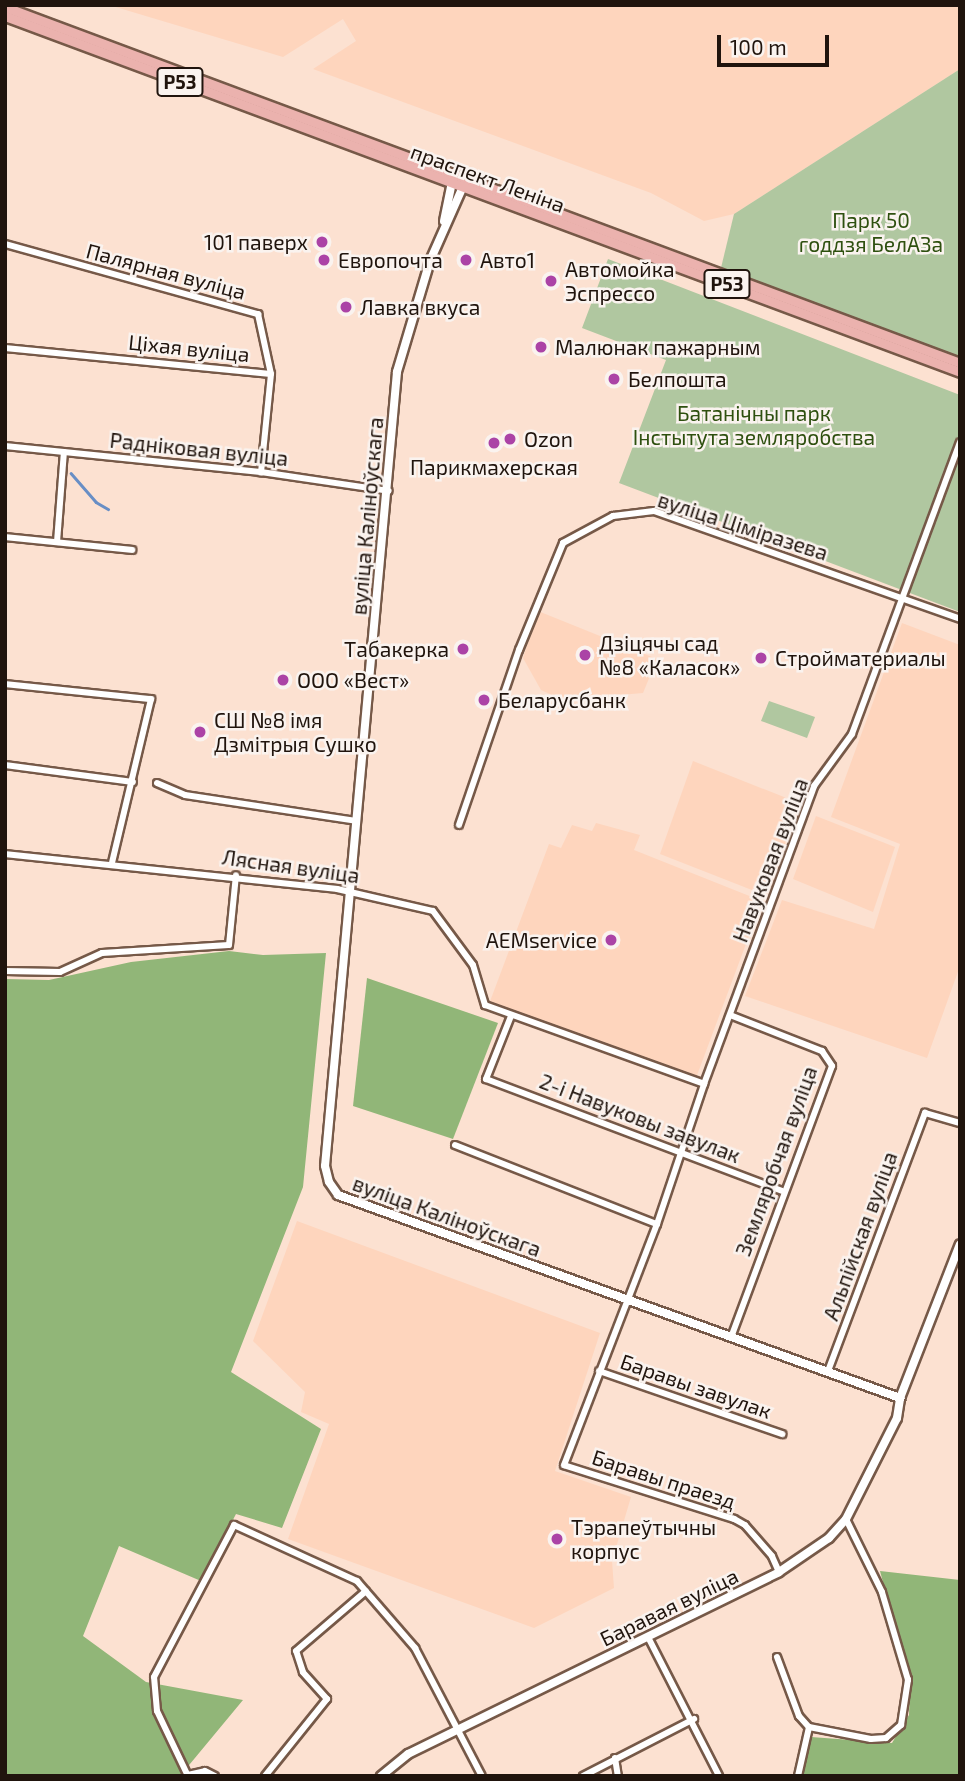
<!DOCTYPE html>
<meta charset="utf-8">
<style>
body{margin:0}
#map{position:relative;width:965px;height:1781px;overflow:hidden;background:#fce1d1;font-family:"Exo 2",sans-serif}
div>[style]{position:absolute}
.built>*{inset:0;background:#fed5bd}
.green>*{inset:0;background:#b0c7a0}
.forest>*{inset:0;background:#91b678}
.stream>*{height:2.5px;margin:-1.25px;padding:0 1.25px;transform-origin:1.25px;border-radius:1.25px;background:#688ec5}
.roads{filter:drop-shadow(2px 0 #765948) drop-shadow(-2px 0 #765948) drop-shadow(0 2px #765948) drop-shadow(0 -2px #765948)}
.street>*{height:6px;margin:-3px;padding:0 3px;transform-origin:3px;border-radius:3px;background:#fff}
.secondary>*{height:8px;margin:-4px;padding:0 4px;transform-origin:4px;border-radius:4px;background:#fff}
.primary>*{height:9px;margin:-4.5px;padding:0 4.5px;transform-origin:4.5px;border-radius:4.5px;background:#ebb2ae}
.dots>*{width:19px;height:19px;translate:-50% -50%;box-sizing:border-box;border:4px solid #faf3ef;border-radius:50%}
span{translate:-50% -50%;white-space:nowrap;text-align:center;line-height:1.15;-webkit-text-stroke:5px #faf3ef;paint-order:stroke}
.shield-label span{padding:2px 5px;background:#faf3ef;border:2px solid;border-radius:5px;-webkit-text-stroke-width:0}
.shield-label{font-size:19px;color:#20140d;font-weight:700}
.street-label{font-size:21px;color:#20140d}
.park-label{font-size:21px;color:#2e500f}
.poi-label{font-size:21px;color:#20140d}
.right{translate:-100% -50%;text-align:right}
.left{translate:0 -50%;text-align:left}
.frame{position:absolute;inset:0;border:7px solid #20140d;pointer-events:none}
.scale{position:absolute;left:717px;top:35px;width:112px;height:32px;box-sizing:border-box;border:4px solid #20140d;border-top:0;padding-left:9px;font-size:21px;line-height:24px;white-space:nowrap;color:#20140d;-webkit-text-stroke:5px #faf3ef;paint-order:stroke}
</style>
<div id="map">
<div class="built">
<div style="clip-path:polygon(109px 5px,960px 5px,960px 69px,734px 214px,704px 221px,651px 193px,313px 69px,356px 41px,343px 19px,283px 57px)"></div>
<div style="clip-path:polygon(538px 611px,657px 659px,643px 693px,563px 700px,541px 690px,523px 658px)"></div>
<div style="clip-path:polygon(902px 623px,960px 645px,960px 966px,927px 1058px,745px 996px,782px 900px,874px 929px,900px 844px,831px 817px)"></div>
<div style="clip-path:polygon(693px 761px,799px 803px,767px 896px,660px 854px)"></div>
<div style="clip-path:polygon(816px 816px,895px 847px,873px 912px,793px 879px)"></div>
<div style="clip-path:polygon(596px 823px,640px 835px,634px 850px,762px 901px,696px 1078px,489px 1004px,549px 844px,561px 848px,572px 825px,592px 831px)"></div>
<div style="clip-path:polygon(297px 1221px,600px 1333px,555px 1471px,631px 1497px,612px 1561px,614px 1588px,534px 1628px,288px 1539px,329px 1424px,301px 1412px,305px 1392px,253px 1341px)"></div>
</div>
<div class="green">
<div style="clip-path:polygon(960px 69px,960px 361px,720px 272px,734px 214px)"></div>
<div style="clip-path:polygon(608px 259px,960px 395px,960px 612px,619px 483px,666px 360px,582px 328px)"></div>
<div style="clip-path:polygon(769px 701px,815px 717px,807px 738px,761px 721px)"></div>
</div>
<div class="forest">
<div style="clip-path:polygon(229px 951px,263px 955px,326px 953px,303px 1187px,231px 1372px,321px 1429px,282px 1528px,236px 1514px,201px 1581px,119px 1546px,83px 1636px,146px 1682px,243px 1700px,180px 1776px,5px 1776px,5px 979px,49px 980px,131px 962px)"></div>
<div style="clip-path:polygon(367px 978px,498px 1023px,453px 1139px,353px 1106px)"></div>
<div style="clip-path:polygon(880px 1571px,960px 1580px,960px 1776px,801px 1776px,811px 1737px,892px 1743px,909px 1715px,910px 1683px)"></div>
</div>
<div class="stream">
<div style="left:71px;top:473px;width:38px;rotate:49deg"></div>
<div style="left:96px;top:502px;width:14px;rotate:30deg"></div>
</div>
<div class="roads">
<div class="street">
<div style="left:5px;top:244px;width:263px;rotate:15.5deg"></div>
<div style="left:258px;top:314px;width:61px;rotate:77.8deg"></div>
<div style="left:5px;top:348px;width:267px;rotate:5.6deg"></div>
<div style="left:271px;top:374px;width:99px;rotate:95.8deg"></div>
<div style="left:5px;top:446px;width:257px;rotate:5.8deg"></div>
<div style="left:261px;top:472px;width:129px;rotate:8.4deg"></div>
<div style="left:5px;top:537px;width:128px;rotate:5.8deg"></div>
<div style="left:57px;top:542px;width:90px;rotate:-85.6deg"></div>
<div style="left:5px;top:684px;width:147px;rotate:5.9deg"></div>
<div style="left:151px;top:699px;width:169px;rotate:103.4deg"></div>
<div style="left:5px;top:765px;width:129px;rotate:7.6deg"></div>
<div style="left:157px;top:783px;width:30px;rotate:23deg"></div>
<div style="left:185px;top:795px;width:173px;rotate:8.6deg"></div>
<div style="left:459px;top:825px;width:185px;rotate:-71.1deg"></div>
<div style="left:519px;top:650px;width:116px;rotate:-67.6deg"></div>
<div style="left:563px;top:543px;width:57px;rotate:-28.4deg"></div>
<div style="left:613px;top:516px;width:41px;rotate:-7deg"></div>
<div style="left:654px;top:511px;width:324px;rotate:19.4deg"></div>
<div style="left:5px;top:854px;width:334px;rotate:6deg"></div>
<div style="left:337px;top:889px;width:98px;rotate:12.9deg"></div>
<div style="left:433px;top:911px;width:67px;rotate:53.5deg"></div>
<div style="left:473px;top:965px;width:42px;rotate:73.3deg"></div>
<div style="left:485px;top:1005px;width:233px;rotate:19.8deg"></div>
<div style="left:5px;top:971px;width:55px;rotate:1deg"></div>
<div style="left:60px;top:972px;width:46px;rotate:-24.3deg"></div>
<div style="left:102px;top:953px;width:127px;rotate:-3.6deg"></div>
<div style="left:229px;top:945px;width:70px;rotate:-84.3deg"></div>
<div style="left:730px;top:1015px;width:99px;rotate:21.4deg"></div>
<div style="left:822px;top:1051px;width:18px;rotate:56deg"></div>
<div style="left:832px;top:1066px;width:290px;rotate:110.4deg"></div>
<div style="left:511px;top:1016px;width:68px;rotate:111.6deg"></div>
<div style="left:486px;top:1079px;width:316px;rotate:20.7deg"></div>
<div style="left:455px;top:1145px;width:217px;rotate:21.4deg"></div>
<div style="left:599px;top:1371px;width:194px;rotate:19deg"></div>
<div style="left:828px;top:1371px;width:276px;rotate:-69.4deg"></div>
<div style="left:925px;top:1113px;width:36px;rotate:16deg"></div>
<div style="left:779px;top:1572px;width:17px;rotate:-114deg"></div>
<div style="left:772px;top:1556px;width:41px;rotate:-131.1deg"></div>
<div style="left:745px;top:1525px;width:13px;rotate:-151deg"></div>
<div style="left:734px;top:1519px;width:178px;rotate:-162.4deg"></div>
<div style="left:564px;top:1465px;width:258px;rotate:-68.9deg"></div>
<div style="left:657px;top:1224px;width:148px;rotate:-71.4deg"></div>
<div style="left:704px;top:1084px;width:318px;rotate:-69.7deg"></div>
<div style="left:814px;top:786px;width:64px;rotate:-53.8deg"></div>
<div style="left:852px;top:734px;width:311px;rotate:-69.7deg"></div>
<div style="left:648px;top:1637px;width:156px;rotate:62.9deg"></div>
<div style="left:777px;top:1657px;width:63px;rotate:69.6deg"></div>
<div style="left:799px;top:1716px;width:15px;rotate:48deg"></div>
<div style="left:615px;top:1758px;width:18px;rotate:81deg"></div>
<div style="left:188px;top:1775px;width:17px;rotate:-13deg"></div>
<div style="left:205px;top:1771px;width:11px;rotate:27deg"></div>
<div style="left:188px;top:1776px;width:72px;rotate:-115.5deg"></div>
<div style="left:157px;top:1711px;width:34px;rotate:-95deg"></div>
<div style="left:154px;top:1677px;width:172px;rotate:-62.2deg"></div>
<div style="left:234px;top:1525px;width:135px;rotate:24.5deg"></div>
<div style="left:357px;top:1581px;width:89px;rotate:49.1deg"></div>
<div style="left:415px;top:1648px;width:144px;rotate:62.4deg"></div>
<div style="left:265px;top:1776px;width:99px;rotate:-51.2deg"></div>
<div style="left:327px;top:1699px;width:36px;rotate:-132deg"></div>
<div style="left:303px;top:1672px;width:22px;rotate:-108deg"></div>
<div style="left:296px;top:1651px;width:92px;rotate:-40.6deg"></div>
<div style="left:583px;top:1776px;width:125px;rotate:-27.2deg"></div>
<div style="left:798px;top:1776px;width:50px;rotate:-77.3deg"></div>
<div style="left:809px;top:1727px;width:63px;rotate:11deg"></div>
<div style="left:871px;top:1739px;width:15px;rotate:-4deg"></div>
<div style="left:886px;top:1738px;width:20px;rotate:-41deg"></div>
<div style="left:901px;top:1725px;width:46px;rotate:-81.2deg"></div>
<div style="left:908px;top:1680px;width:92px;rotate:-106.5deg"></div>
<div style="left:882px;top:1592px;width:81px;rotate:-116.3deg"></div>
</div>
<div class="secondary">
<div style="left:465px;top:182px;width:86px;rotate:113.9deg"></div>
<div style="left:430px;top:261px;width:116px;rotate:106.6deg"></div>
<div style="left:397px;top:372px;width:797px;rotate:95.18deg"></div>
<div style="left:325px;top:1166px;width:16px;rotate:76deg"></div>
<div style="left:329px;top:1182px;width:16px;rotate:55deg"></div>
<div style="left:338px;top:1195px;width:598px;rotate:19.86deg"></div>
<div style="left:444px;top:221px;width:45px;rotate:-78.4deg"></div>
<div style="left:381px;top:1776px;width:35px;rotate:-39deg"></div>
<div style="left:408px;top:1754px;width:413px;rotate:-26.1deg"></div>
<div style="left:779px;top:1572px;width:60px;rotate:-34.2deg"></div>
<div style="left:829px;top:1538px;width:25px;rotate:-48deg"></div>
<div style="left:846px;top:1519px;width:113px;rotate:-63.2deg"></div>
<div style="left:897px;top:1418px;width:20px;rotate:-81deg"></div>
<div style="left:900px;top:1398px;width:165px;rotate:-68.7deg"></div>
</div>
<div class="primary">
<div style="left:5px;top:7px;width:1019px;rotate:20.44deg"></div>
<div style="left:5px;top:16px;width:1019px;rotate:20.44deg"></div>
</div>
</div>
<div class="dots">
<div style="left:322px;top:242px;background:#ab43a6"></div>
<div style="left:324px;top:260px;background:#ab43a6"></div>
<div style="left:466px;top:260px;background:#ab43a6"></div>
<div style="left:551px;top:281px;background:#ab43a6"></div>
<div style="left:346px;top:307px;background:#ab43a6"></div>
<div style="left:541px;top:347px;background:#ab43a6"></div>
<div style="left:614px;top:379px;background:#ab43a6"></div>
<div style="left:510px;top:439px;background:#ab43a6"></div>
<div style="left:494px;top:443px;background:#ab43a6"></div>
<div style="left:463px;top:649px;background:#ab43a6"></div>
<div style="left:585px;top:655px;background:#ab43a6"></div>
<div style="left:761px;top:658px;background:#ab43a6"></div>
<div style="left:283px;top:680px;background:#ab43a6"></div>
<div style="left:484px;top:700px;background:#ab43a6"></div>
<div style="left:200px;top:732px;background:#ab43a6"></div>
<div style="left:611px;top:940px;background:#ab43a6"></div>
<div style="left:557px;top:1539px;background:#ab43a6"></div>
</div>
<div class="shield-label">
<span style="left:180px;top:82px">Р53</span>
<span style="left:727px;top:284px">Р53</span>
</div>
<div class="street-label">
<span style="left:488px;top:178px;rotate:20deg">праспект Леніна</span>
<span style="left:166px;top:271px;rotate:15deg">Палярная вуліца</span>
<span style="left:189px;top:348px;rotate:6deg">Ціхая вуліца</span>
<span style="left:199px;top:449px;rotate:6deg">Радніковая вуліца</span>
<span style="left:367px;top:516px;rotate:-85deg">вуліца Каліноўскага</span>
<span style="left:743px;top:526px;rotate:18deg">вуліца Ціміразева</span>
<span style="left:770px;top:860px;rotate:-69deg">Навуковая вуліца</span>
<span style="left:291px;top:866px;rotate:8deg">Лясная вуліца</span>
<span style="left:640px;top:1118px;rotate:21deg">2-і Навуковы завулак</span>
<span style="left:776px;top:1161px;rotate:-70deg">Земляробчая вуліца</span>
<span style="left:447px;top:1216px;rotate:20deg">вуліца Каліноўскага</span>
<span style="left:860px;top:1236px;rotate:-70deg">Альпійская вуліца</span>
<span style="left:696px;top:1386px;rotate:19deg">Баравы завулак</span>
<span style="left:664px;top:1479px;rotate:18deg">Баравы праезд</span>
<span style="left:669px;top:1607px;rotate:-26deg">Баравая вуліца</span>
</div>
<div class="park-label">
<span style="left:871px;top:232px">Парк 50<br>годдзя БелАЗа</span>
<span style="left:754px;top:425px">Батанічны парк<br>Інстытута земляробства</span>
</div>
<div class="poi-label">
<span class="right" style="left:308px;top:242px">101 паверх</span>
<span class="left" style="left:338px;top:260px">Европочта</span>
<span class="left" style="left:480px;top:260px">Авто1</span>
<span class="left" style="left:565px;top:281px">Автомойка<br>Эспрессо</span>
<span class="left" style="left:360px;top:307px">Лавка вкуса</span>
<span class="left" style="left:555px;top:347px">Малюнак пажарным</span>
<span class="left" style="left:628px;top:379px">Белпошта</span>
<span class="left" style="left:524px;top:439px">Ozon</span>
<span style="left:494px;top:467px">Парикмахерская</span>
<span class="left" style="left:599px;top:655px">Дзіцячы сад<br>№8 «Каласок»</span>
<span class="right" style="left:449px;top:649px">Табакерка</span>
<span class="left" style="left:775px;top:658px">Стройматериалы</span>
<span class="left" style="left:297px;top:680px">ООО «Вест»</span>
<span class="left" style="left:498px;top:700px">Беларусбанк</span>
<span class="left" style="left:214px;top:732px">СШ №8 імя<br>Дзмітрыя Сушко</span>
<span class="right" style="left:597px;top:940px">AEMservice</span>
<span class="left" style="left:571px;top:1539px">Тэрапеўтычны<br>корпус</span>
</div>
<div class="frame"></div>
<div class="scale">100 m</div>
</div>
